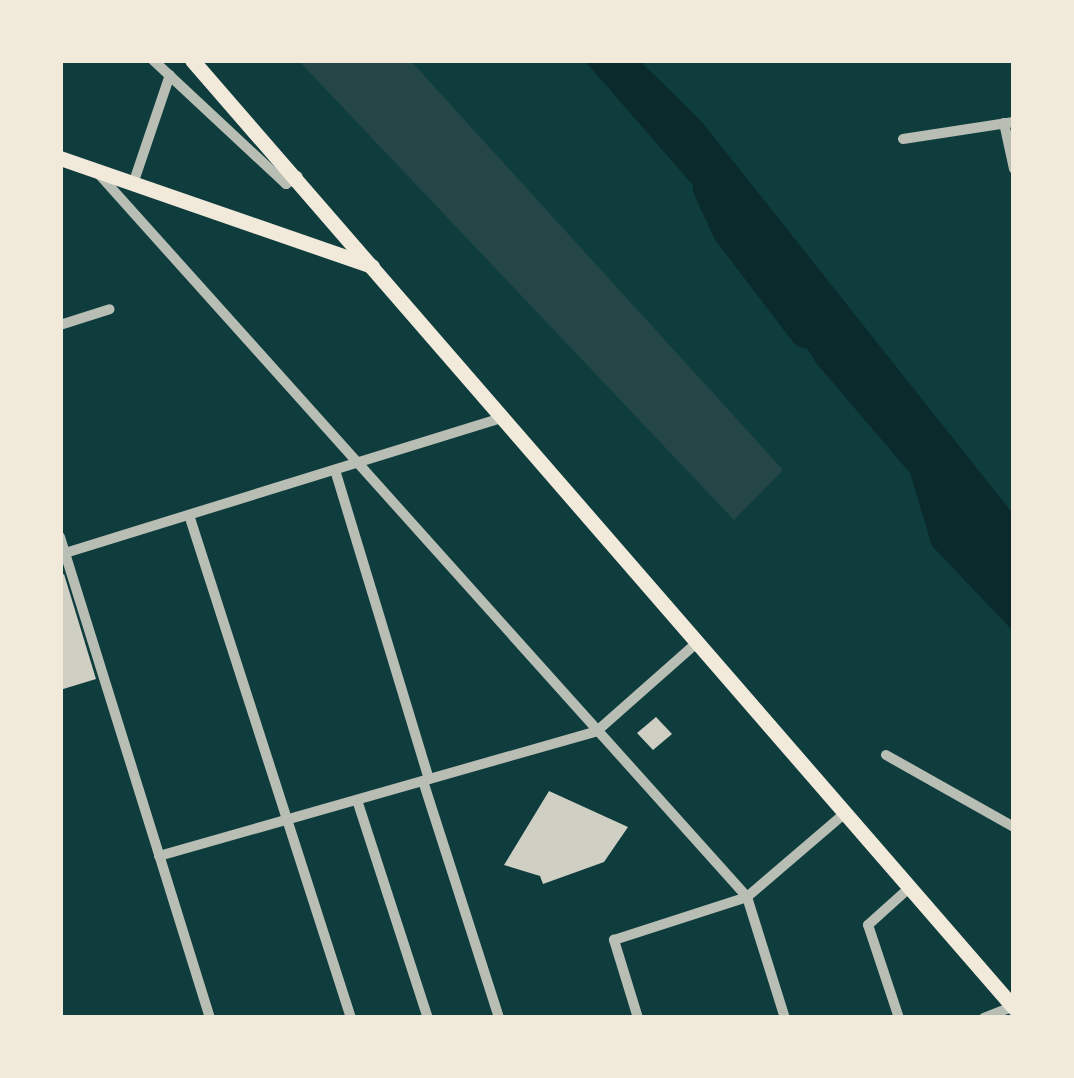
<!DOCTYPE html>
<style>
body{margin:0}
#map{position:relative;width:1074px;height:1078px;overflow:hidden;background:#0f3d3e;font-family:Commissioner,sans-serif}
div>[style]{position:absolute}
.green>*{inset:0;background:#244646}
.water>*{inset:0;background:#0a2a2b}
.river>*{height:30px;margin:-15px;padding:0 15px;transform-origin:15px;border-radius:15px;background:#0a2a2b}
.building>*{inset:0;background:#cfcfc3}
.minor>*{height:10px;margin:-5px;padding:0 5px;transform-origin:5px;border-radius:5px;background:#b8beb3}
.secondary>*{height:15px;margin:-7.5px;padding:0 7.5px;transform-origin:7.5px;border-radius:7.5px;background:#f1e9da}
span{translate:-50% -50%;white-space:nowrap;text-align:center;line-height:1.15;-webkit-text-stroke:9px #f1e9da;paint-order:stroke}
.frame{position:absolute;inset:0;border:63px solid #f1e9da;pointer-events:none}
</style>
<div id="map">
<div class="green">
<div style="clip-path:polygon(298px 60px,410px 60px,783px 470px,734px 520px)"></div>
</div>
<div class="water">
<div style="clip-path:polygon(584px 60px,639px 60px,702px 122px,1014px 515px,1014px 632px,932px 546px,910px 473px,816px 363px,745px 245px)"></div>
</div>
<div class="river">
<div style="left:708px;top:189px;width:47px;rotate:65.1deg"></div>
<div style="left:728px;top:232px;width:127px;rotate:52.7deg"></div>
</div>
<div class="building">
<div style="clip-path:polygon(64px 574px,96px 679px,60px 690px,60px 576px)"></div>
<div style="clip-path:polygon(656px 717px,672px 734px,653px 750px,637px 733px)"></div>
<div style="clip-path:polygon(549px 791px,628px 827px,604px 862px,543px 884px,540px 876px,504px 865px)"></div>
</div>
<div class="minor">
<div style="left:153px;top:60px;width:182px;rotate:43deg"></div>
<div style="left:286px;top:184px;width:14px;rotate:-34deg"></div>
<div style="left:1004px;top:123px;width:47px;rotate:77.7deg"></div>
<div style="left:903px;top:139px;width:112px;rotate:-8.7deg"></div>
<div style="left:97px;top:172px;width:974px;rotate:48.12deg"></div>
<div style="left:747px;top:897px;width:127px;rotate:72.6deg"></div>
<div style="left:133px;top:184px;width:115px;rotate:-71.3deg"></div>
<div style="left:60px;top:325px;width:52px;rotate:-17.7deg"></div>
<div style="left:335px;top:470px;width:323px;rotate:73.1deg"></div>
<div style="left:189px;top:515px;width:528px;rotate:72.15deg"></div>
<div style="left:60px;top:537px;width:504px;rotate:72.68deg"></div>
<div style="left:62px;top:554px;width:460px;rotate:-17.2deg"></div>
<div style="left:886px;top:755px;width:147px;rotate:29.4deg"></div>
<div style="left:423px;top:781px;width:249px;rotate:72.2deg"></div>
<div style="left:357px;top:800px;width:229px;rotate:72deg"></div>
<div style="left:159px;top:856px;width:455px;rotate:-15.9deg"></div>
<div style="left:597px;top:731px;width:128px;rotate:-41.5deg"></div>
<div style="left:638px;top:1018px;width:82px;rotate:-107.1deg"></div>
<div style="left:614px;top:940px;width:140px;rotate:-17.9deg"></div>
<div style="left:747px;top:897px;width:128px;rotate:-40.6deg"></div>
<div style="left:899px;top:1018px;width:98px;rotate:-108.4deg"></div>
<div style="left:868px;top:925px;width:54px;rotate:-42deg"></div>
<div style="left:984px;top:1018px;width:32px;rotate:-22deg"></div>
</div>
<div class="secondary">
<div style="left:192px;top:60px;width:1255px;rotate:49.07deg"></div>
<div style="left:60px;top:158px;width:330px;rotate:19.1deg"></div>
</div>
<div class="frame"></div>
</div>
